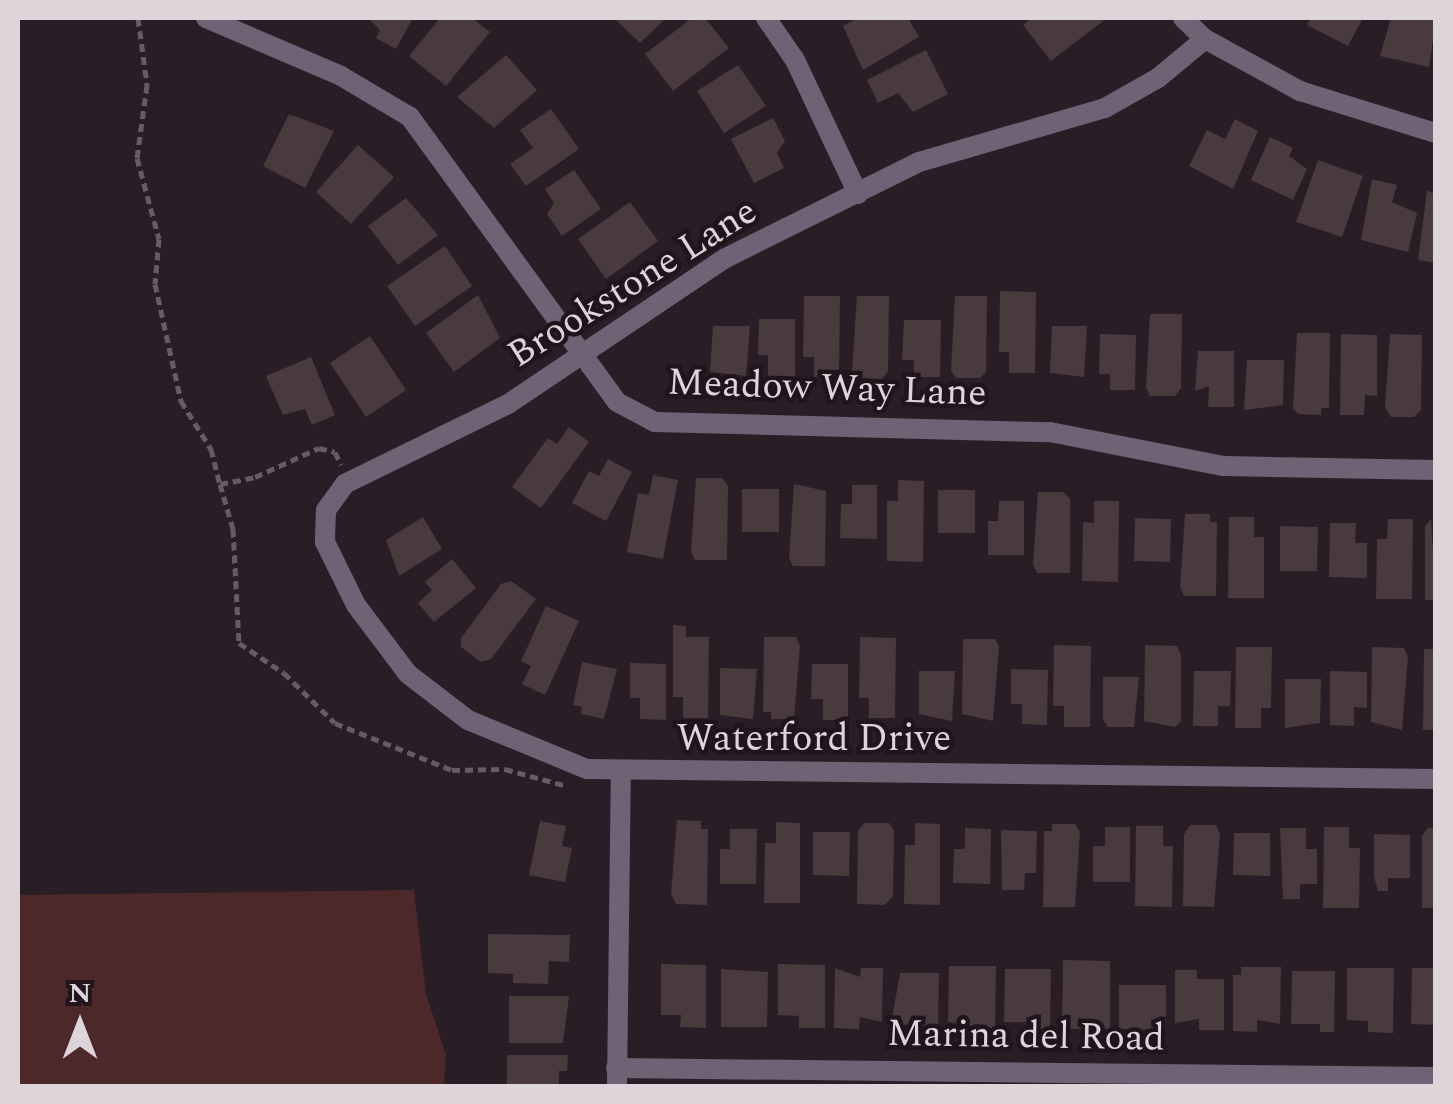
<!DOCTYPE html>
<style>
body{margin:0}
#map{position:relative;width:1453px;height:1104px;overflow:hidden;background:#291e26;font-family:Spectral,serif}
div>[style]{position:absolute}
.green>*{inset:0;background:#4c2928}
.building>*{inset:0;background:#483a3d}
.path>*{height:5px;margin-top:-2.5px;transform-origin:0;background:repeating-linear-gradient(90deg,#665c63 0 8px,transparent 0 13px)}
.minor>*{height:20px;margin:-10px;padding:0 10px;transform-origin:10px;border-radius:10px;background:#706175}
.tertiary>*{height:20px;margin:-10px;padding:0 10px;transform-origin:10px;border-radius:10px;background:#706175}
span{translate:-50% -50%;white-space:nowrap;text-align:center;line-height:1.15;-webkit-text-stroke:9px #20151c;paint-order:stroke}
.street-label{font-size:38px;color:#ddd5da}
.frame{position:absolute;inset:0;border:20px solid #ddd5da;pointer-events:none}
.north{position:absolute;left:30px;top:974px;width:100px;height:100px;-webkit-text-stroke:8px #20151c;paint-order:stroke;rotate:0deg;font-size:28px;font-weight:700;line-height:40px;text-align:center;color:#ddd5da}
.north::after{content:'';display:block;margin:auto;width:35px;height:45px;background:#ddd5da;clip-path:polygon(50% 0,100% 100%,50% 72%,0 100%)}
</style>
<div id="map">
<div class="green">
<div style="clip-path:polygon(414px 890px,426px 994px,446px 1055px,444px 1086px,18px 1086px,18px 895px)"></div>
</div>
<div class="building">
<div style="clip-path:polygon(368px 18px,413px 18px,396px 49px,376px 38px,380px 30px)"></div>
<div style="clip-path:polygon(440px 18px,472px 18px,490px 32px,446px 86px,409px 56px)"></div>
<div style="clip-path:polygon(614px 18px,666px 18px,640px 43px)"></div>
<div style="clip-path:polygon(692px 18px,705px 18px,729px 48px,673px 91px,645px 54px)"></div>
<div style="clip-path:polygon(858px 18px,908px 18px,919px 37px,863px 70px,843px 26px)"></div>
<div style="clip-path:polygon(1032px 18px,1107px 18px,1051px 61px,1023px 25px)"></div>
<div style="clip-path:polygon(1311px 18px,1363px 18px,1348px 46px,1307px 25px)"></div>
<div style="clip-path:polygon(1391px 18px,1436px 20px,1429px 67px,1380px 56px)"></div>
<div style="clip-path:polygon(926px 50px,948px 94px,913px 112px,898px 93px,878px 103px,867px 80px)"></div>
<div style="clip-path:polygon(506px 55px,537px 90px,494px 128px,457px 97px)"></div>
<div style="clip-path:polygon(738px 65px,766px 106px,724px 133px,697px 91px)"></div>
<div style="clip-path:polygon(551px 109px,579px 149px,526px 186px,510px 164px,533px 148px,520px 130px)"></div>
<div style="clip-path:polygon(289px 114px,334px 131px,305px 188px,263px 166px)"></div>
<div style="clip-path:polygon(773px 118px,785px 141px,777px 153px,784px 168px,754px 183px,731px 139px)"></div>
<div style="clip-path:polygon(1235px 119px,1258px 131px,1233px 189px,1189px 166px,1207px 130px,1225px 139px)"></div>
<div style="clip-path:polygon(1270px 137px,1293px 148px,1289px 156px,1307px 169px,1293px 200px,1251px 180px)"></div>
<div style="clip-path:polygon(358px 145px,394px 177px,351px 224px,316px 192px)"></div>
<div style="clip-path:polygon(1318px 160px,1363px 176px,1342px 237px,1296px 222px)"></div>
<div style="clip-path:polygon(574px 170px,601px 209px,562px 236px,547px 214px,554px 203px,545px 189px)"></div>
<div style="clip-path:polygon(1372px 179px,1397px 185px,1392px 202px,1417px 213px,1408px 252px,1361px 240px)"></div>
<div style="clip-path:polygon(1427px 191px,1436px 193px,1436px 263px,1418px 260px)"></div>
<div style="clip-path:polygon(406px 198px,438px 235px,398px 265px,368px 226px)"></div>
<div style="clip-path:polygon(630px 202px,658px 241px,606px 279px,578px 239px)"></div>
<div style="clip-path:polygon(445px 246px,472px 286px,415px 326px,387px 286px)"></div>
<div style="clip-path:polygon(1000px 291px,1036px 292px,1035px 373px,1009px 373px,1009px 352px,999px 352px)"></div>
<div style="clip-path:polygon(478px 295px,500px 338px,454px 372px,426px 333px)"></div>
<div style="clip-path:polygon(804px 296px,840px 296px,839px 378px,814px 378px,814px 357px,803px 357px)"></div>
<div style="clip-path:polygon(857px 296px,889px 296px,888px 371px,882px 379px,857px 378px,852px 371px)"></div>
<div style="clip-path:polygon(955px 296px,987px 296px,986px 372px,980px 378px,956px 378px,951px 371px)"></div>
<div style="clip-path:polygon(1150px 314px,1182px 314px,1181px 388px,1175px 396px,1150px 396px,1146px 388px)"></div>
<div style="clip-path:polygon(759px 319px,795px 319px,795px 378px,768px 377px,768px 355px,758px 355px)"></div>
<div style="clip-path:polygon(904px 320px,941px 320px,940px 377px,914px 377px,914px 360px,902px 360px)"></div>
<div style="clip-path:polygon(713px 326px,750px 326px,746px 376px,710px 372px)"></div>
<div style="clip-path:polygon(1052px 326px,1087px 326px,1084px 377px,1050px 373px)"></div>
<div style="clip-path:polygon(1297px 333px,1330px 333px,1329px 408px,1321px 408px,1321px 415px,1298px 414px,1293px 408px)"></div>
<div style="clip-path:polygon(1100px 334px,1136px 335px,1135px 390px,1110px 390px,1110px 374px,1099px 374px)"></div>
<div style="clip-path:polygon(1341px 334px,1377px 335px,1377px 396px,1365px 395px,1364px 415px,1340px 415px)"></div>
<div style="clip-path:polygon(1390px 334px,1422px 335px,1421px 410px,1414px 417px,1391px 417px,1385px 408px)"></div>
<div style="clip-path:polygon(370px 336px,406px 390px,366px 417px,330px 363px)"></div>
<div style="clip-path:polygon(1198px 351px,1234px 351px,1234px 407px,1208px 407px,1209px 386px,1195px 391px)"></div>
<div style="clip-path:polygon(311px 357px,335px 415px,312px 425px,305px 409px,283px 415px,266px 376px)"></div>
<div style="clip-path:polygon(1247px 360px,1284px 360px,1283px 405px,1244px 410px)"></div>
<div style="clip-path:polygon(569px 427px,589px 442px,541px 508px,512px 487px,548px 438px,557px 444px)"></div>
<div style="clip-path:polygon(608px 459px,632px 472px,606px 521px,572px 503px,589px 471px,599px 476px)"></div>
<div style="clip-path:polygon(653px 475px,678px 480px,663px 559px,627px 552px,638px 493px,649px 495px)"></div>
<div style="clip-path:polygon(696px 478px,722px 478px,728px 486px,727px 560px,695px 560px,691px 552px)"></div>
<div style="clip-path:polygon(898px 480px,924px 481px,923px 562px,887px 561px,887px 501px,898px 501px)"></div>
<div style="clip-path:polygon(794px 484px,826px 491px,825px 566px,793px 566px,789px 558px)"></div>
<div style="clip-path:polygon(852px 485px,877px 485px,877px 539px,840px 538px,841px 504px,852px 504px)"></div>
<div style="clip-path:polygon(742px 489px,779px 489px,779px 532px,742px 532px)"></div>
<div style="clip-path:polygon(938px 490px,975px 490px,975px 533px,938px 533px)"></div>
<div style="clip-path:polygon(1038px 492px,1063px 492px,1070px 499px,1070px 573px,1037px 573px,1033px 564px)"></div>
<div style="clip-path:polygon(999px 501px,1024px 501px,1024px 555px,988px 555px,988px 521px,998px 521px)"></div>
<div style="clip-path:polygon(1094px 501px,1119px 501px,1118px 582px,1082px 581px,1083px 522px,1094px 523px)"></div>
<div style="clip-path:polygon(1185px 514px,1210px 514px,1210px 522px,1217px 522px,1216px 596px,1184px 596px,1180px 587px)"></div>
<div style="clip-path:polygon(423px 517px,442px 549px,399px 576px,386px 540px)"></div>
<div style="clip-path:polygon(1229px 517px,1254px 517px,1254px 537px,1264px 537px,1264px 598px,1228px 598px)"></div>
<div style="clip-path:polygon(1135px 518px,1171px 519px,1170px 562px,1134px 561px)"></div>
<div style="clip-path:polygon(1388px 519px,1413px 519px,1412px 599px,1376px 599px,1377px 539px,1387px 539px)"></div>
<div style="clip-path:polygon(1431px 519px,1436px 600px,1425px 600px,1425px 526px)"></div>
<div style="clip-path:polygon(1330px 523px,1356px 523px,1355px 543px,1367px 543px,1367px 578px,1329px 577px)"></div>
<div style="clip-path:polygon(1280px 526px,1318px 527px,1317px 571px,1280px 571px)"></div>
<div style="clip-path:polygon(452px 559px,476px 588px,434px 622px,418px 603px,432px 590px,425px 582px)"></div>
<div style="clip-path:polygon(511px 581px,536px 599px,491px 659px,481px 662px,461px 647px,461px 638px,501px 584px)"></div>
<div style="clip-path:polygon(546px 606px,579px 621px,545px 695px,522px 684px,531px 666px,521px 661px)"></div>
<div style="clip-path:polygon(673px 625px,686px 626px,686px 637px,709px 637px,708px 718px,683px 718px,683px 697px,673px 697px)"></div>
<div style="clip-path:polygon(764px 637px,796px 637px,800px 646px,794px 719px,771px 719px,771px 712px,763px 712px)"></div>
<div style="clip-path:polygon(860px 637px,896px 638px,895px 718px,869px 718px,869px 698px,859px 698px)"></div>
<div style="clip-path:polygon(963px 639px,995px 639px,999px 647px,993px 721px,962px 714px)"></div>
<div style="clip-path:polygon(1054px 645px,1091px 646px,1090px 727px,1064px 727px,1064px 706px,1053px 706px)"></div>
<div style="clip-path:polygon(1145px 645px,1177px 646px,1181px 655px,1181px 721px,1175px 727px,1144px 721px)"></div>
<div style="clip-path:polygon(1236px 647px,1272px 647px,1271px 708px,1261px 708px,1261px 728px,1235px 728px)"></div>
<div style="clip-path:polygon(1372px 647px,1404px 648px,1408px 657px,1402px 730px,1371px 722px)"></div>
<div style="clip-path:polygon(1424px 649px,1436px 649px,1436px 730px,1423px 730px)"></div>
<div style="clip-path:polygon(582px 662px,617px 669px,604px 719px,581px 714px,582px 707px,573px 705px)"></div>
<div style="clip-path:polygon(630px 663px,666px 664px,666px 720px,640px 719px,640px 698px,630px 698px)"></div>
<div style="clip-path:polygon(812px 664px,848px 664px,848px 720px,823px 720px,823px 699px,811px 699px)"></div>
<div style="clip-path:polygon(720px 668px,757px 669px,753px 719px,720px 715px)"></div>
<div style="clip-path:polygon(1011px 669px,1048px 670px,1047px 725px,1022px 724px,1022px 704px,1011px 704px)"></div>
<div style="clip-path:polygon(919px 671px,955px 671px,952px 721px,919px 714px)"></div>
<div style="clip-path:polygon(1194px 671px,1231px 671px,1230px 706px,1218px 706px,1218px 726px,1193px 726px)"></div>
<div style="clip-path:polygon(1330px 671px,1367px 672px,1367px 708px,1354px 707px,1354px 726px,1330px 725px)"></div>
<div style="clip-path:polygon(1103px 677px,1139px 677px,1134px 727px,1108px 727px,1103px 720px)"></div>
<div style="clip-path:polygon(1285px 679px,1321px 679px,1320px 723px,1285px 728px)"></div>
<div style="clip-path:polygon(677px 820px,701px 821px,701px 829px,708px 829px,707px 905px,676px 904px,671px 894px)"></div>
<div style="clip-path:polygon(540px 821px,566px 826px,562px 846px,572px 848px,565px 882px,529px 875px)"></div>
<div style="clip-path:polygon(776px 822px,800px 823px,800px 903px,764px 903px,765px 843px,776px 843px)"></div>
<div style="clip-path:polygon(865px 823px,889px 823px,894px 830px,893px 896px,885px 905px,857px 904px,858px 830px)"></div>
<div style="clip-path:polygon(915px 823px,940px 824px,940px 905px,904px 904px,905px 845px,915px 845px)"></div>
<div style="clip-path:polygon(1052px 824px,1075px 824px,1080px 832px,1075px 907px,1043px 907px,1044px 831px,1052px 831px)"></div>
<div style="clip-path:polygon(1190px 825px,1216px 825px,1220px 834px,1214px 907px,1183px 906px,1184px 834px)"></div>
<div style="clip-path:polygon(1136px 826px,1163px 826px,1163px 846px,1173px 846px,1172px 907px,1135px 906px)"></div>
<div style="clip-path:polygon(1105px 827px,1130px 827px,1130px 882px,1093px 882px,1093px 846px,1105px 846px)"></div>
<div style="clip-path:polygon(1324px 827px,1349px 827px,1349px 848px,1360px 848px,1359px 908px,1323px 908px)"></div>
<div style="clip-path:polygon(965px 828px,991px 829px,990px 884px,953px 883px,954px 849px,965px 849px)"></div>
<div style="clip-path:polygon(1280px 828px,1306px 828px,1306px 849px,1317px 849px,1317px 884px,1300px 884px,1300px 899px,1283px 899px)"></div>
<div style="clip-path:polygon(1428px 828px,1436px 828px,1436px 908px,1422px 908px,1422px 836px)"></div>
<div style="clip-path:polygon(730px 829px,757px 829px,756px 884px,720px 884px,720px 849px,730px 849px)"></div>
<div style="clip-path:polygon(1001px 830px,1037px 831px,1036px 873px,1025px 873px,1024px 890px,1002px 890px)"></div>
<div style="clip-path:polygon(813px 832px,850px 832px,849px 876px,813px 875px)"></div>
<div style="clip-path:polygon(1234px 833px,1270px 833px,1270px 876px,1233px 875px)"></div>
<div style="clip-path:polygon(1374px 834px,1410px 835px,1410px 878px,1388px 878px,1388px 891px,1378px 891px,1374px 877px)"></div>
<div style="clip-path:polygon(488px 934px,570px 935px,569px 962px,549px 961px,548px 984px,513px 983px,513px 974px,488px 973px)"></div>
<div style="clip-path:polygon(1063px 960px,1110px 961px,1110px 1029px,1062px 1029px)"></div>
<div style="clip-path:polygon(661px 964px,706px 965px,706px 1028px,680px 1027px,681px 1015px,661px 1015px)"></div>
<div style="clip-path:polygon(778px 964px,825px 965px,825px 1028px,799px 1028px,799px 1016px,778px 1015px)"></div>
<div style="clip-path:polygon(949px 966px,996px 966px,995px 1029px,948px 1022px)"></div>
<div style="clip-path:polygon(1241px 967px,1281px 967px,1280px 1024px,1257px 1020px,1257px 1032px,1233px 1031px,1233px 975px,1241px 975px)"></div>
<div style="clip-path:polygon(835px 968px,860px 977px,861px 968px,883px 968px,882px 1022px,860px 1017px,859px 1029px,834px 1028px)"></div>
<div style="clip-path:polygon(1347px 968px,1394px 968px,1393px 1033px,1368px 1032px,1368px 1021px,1347px 1020px)"></div>
<div style="clip-path:polygon(1412px 968px,1436px 968px,1436px 1025px,1411px 1024px)"></div>
<div style="clip-path:polygon(721px 969px,768px 972px,767px 1027px,721px 1027px)"></div>
<div style="clip-path:polygon(1005px 969px,1051px 969px,1050px 1030px,1035px 1030px,1035px 1022px,1004px 1022px)"></div>
<div style="clip-path:polygon(1175px 970px,1197px 970px,1197px 979px,1224px 979px,1224px 1030px,1199px 1030px,1199px 1019px,1175px 1023px)"></div>
<div style="clip-path:polygon(1292px 971px,1335px 971px,1334px 1032px,1320px 1032px,1320px 1024px,1291px 1024px)"></div>
<div style="clip-path:polygon(900px 973px,939px 973px,938px 1026px,891px 1024px)"></div>
<div style="clip-path:polygon(1119px 985px,1166px 985px,1166px 1030px,1119px 1029px)"></div>
<div style="clip-path:polygon(509px 996px,569px 996px,563px 1043px,509px 1043px)"></div>
<div style="clip-path:polygon(507px 1055px,568px 1055px,567px 1071px,559px 1071px,559px 1086px,507px 1086px)"></div>
</div>
<div class="path">
<div style="left:138px;top:18px;width:68px;rotate:82.3deg"></div>
<div style="left:147px;top:85px;width:74px;rotate:97.8deg"></div>
<div style="left:137px;top:158px;width:84px;rotate:74.8deg"></div>
<div style="left:159px;top:239px;width:45px;rotate:95.1deg"></div>
<div style="left:155px;top:284px;width:120px;rotate:77.5deg"></div>
<div style="left:181px;top:401px;width:57px;rotate:58deg"></div>
<div style="left:211px;top:449px;width:36px;rotate:76deg"></div>
<div style="left:220px;top:484px;width:36px;rotate:-11deg"></div>
<div style="left:255px;top:477px;width:70px;rotate:-24.4deg"></div>
<div style="left:319px;top:448px;width:16px;rotate:14deg"></div>
<div style="left:335px;top:452px;width:14px;rotate:65deg"></div>
<div style="left:220px;top:484px;width:47px;rotate:73.9deg"></div>
<div style="left:233px;top:529px;width:114px;rotate:87deg"></div>
<div style="left:239px;top:643px;width:54px;rotate:33.7deg"></div>
<div style="left:284px;top:673px;width:71px;rotate:44.4deg"></div>
<div style="left:335px;top:723px;width:126px;rotate:21.9deg"></div>
<div style="left:452px;top:770px;width:53px;rotate:-1.1deg"></div>
<div style="left:505px;top:769px;width:64px;rotate:15.3deg"></div>
</div>
<div class="minor">
<div style="left:206px;top:18px;width:147px;rotate:23.2deg"></div>
<div style="left:341px;top:76px;width:80px;rotate:30.7deg"></div>
<div style="left:410px;top:117px;width:352px;rotate:54deg"></div>
<div style="left:617px;top:402px;width:43px;rotate:27.8deg"></div>
<div style="left:655px;top:422px;width:395px;rotate:1.5deg"></div>
<div style="left:1050px;top:432px;width:177px;rotate:11.1deg"></div>
<div style="left:1224px;top:466px;width:212px;rotate:1.1deg"></div>
<div style="left:766px;top:18px;width:51px;rotate:55.4deg"></div>
<div style="left:795px;top:60px;width:148px;rotate:64.8deg"></div>
<div style="left:1205px;top:39px;width:61px;rotate:140.3deg"></div>
<div style="left:1158px;top:78px;width:61px;rotate:150.5deg"></div>
<div style="left:1105px;top:108px;width:194px;rotate:163.8deg"></div>
<div style="left:919px;top:162px;width:218px;rotate:153.6deg"></div>
<div style="left:724px;top:259px;width:260px;rotate:146.1deg"></div>
<div style="left:508px;top:404px;width:182px;rotate:153.9deg"></div>
<div style="left:345px;top:484px;width:32px;rotate:126deg"></div>
<div style="left:326px;top:510px;width:32px;rotate:92deg"></div>
<div style="left:325px;top:542px;width:70px;rotate:63.8deg"></div>
<div style="left:356px;top:605px;width:86px;rotate:53deg"></div>
<div style="left:408px;top:674px;width:76px;rotate:37.5deg"></div>
<div style="left:468px;top:720px;width:129px;rotate:22.4deg"></div>
<div style="left:587px;top:769px;width:849px;rotate:0.67deg"></div>
<div style="left:616px;top:1068px;width:820px;rotate:0.63deg"></div>
<div style="left:617px;top:1086px;width:312px;rotate:-89.3deg"></div>
</div>
<div class="tertiary">
<div style="left:1183px;top:18px;width:30px;rotate:44deg"></div>
<div style="left:1205px;top:39px;width:108px;rotate:28.7deg"></div>
<div style="left:1300px;top:91px;width:142px;rotate:17.2deg"></div>
</div>
<div class="street-label">
<span style="left:633px;top:284px;rotate:-32deg">Brookstone Lane</span>
<span style="left:827px;top:389px;rotate:2deg">Meadow Way Lane</span>
<span style="left:814px;top:740px">Waterford Drive</span>
<span style="left:1026px;top:1037px;rotate:1deg">Marina del Road</span>
</div>
<div class="frame"></div>
<div class="north">N</div>
</div>
